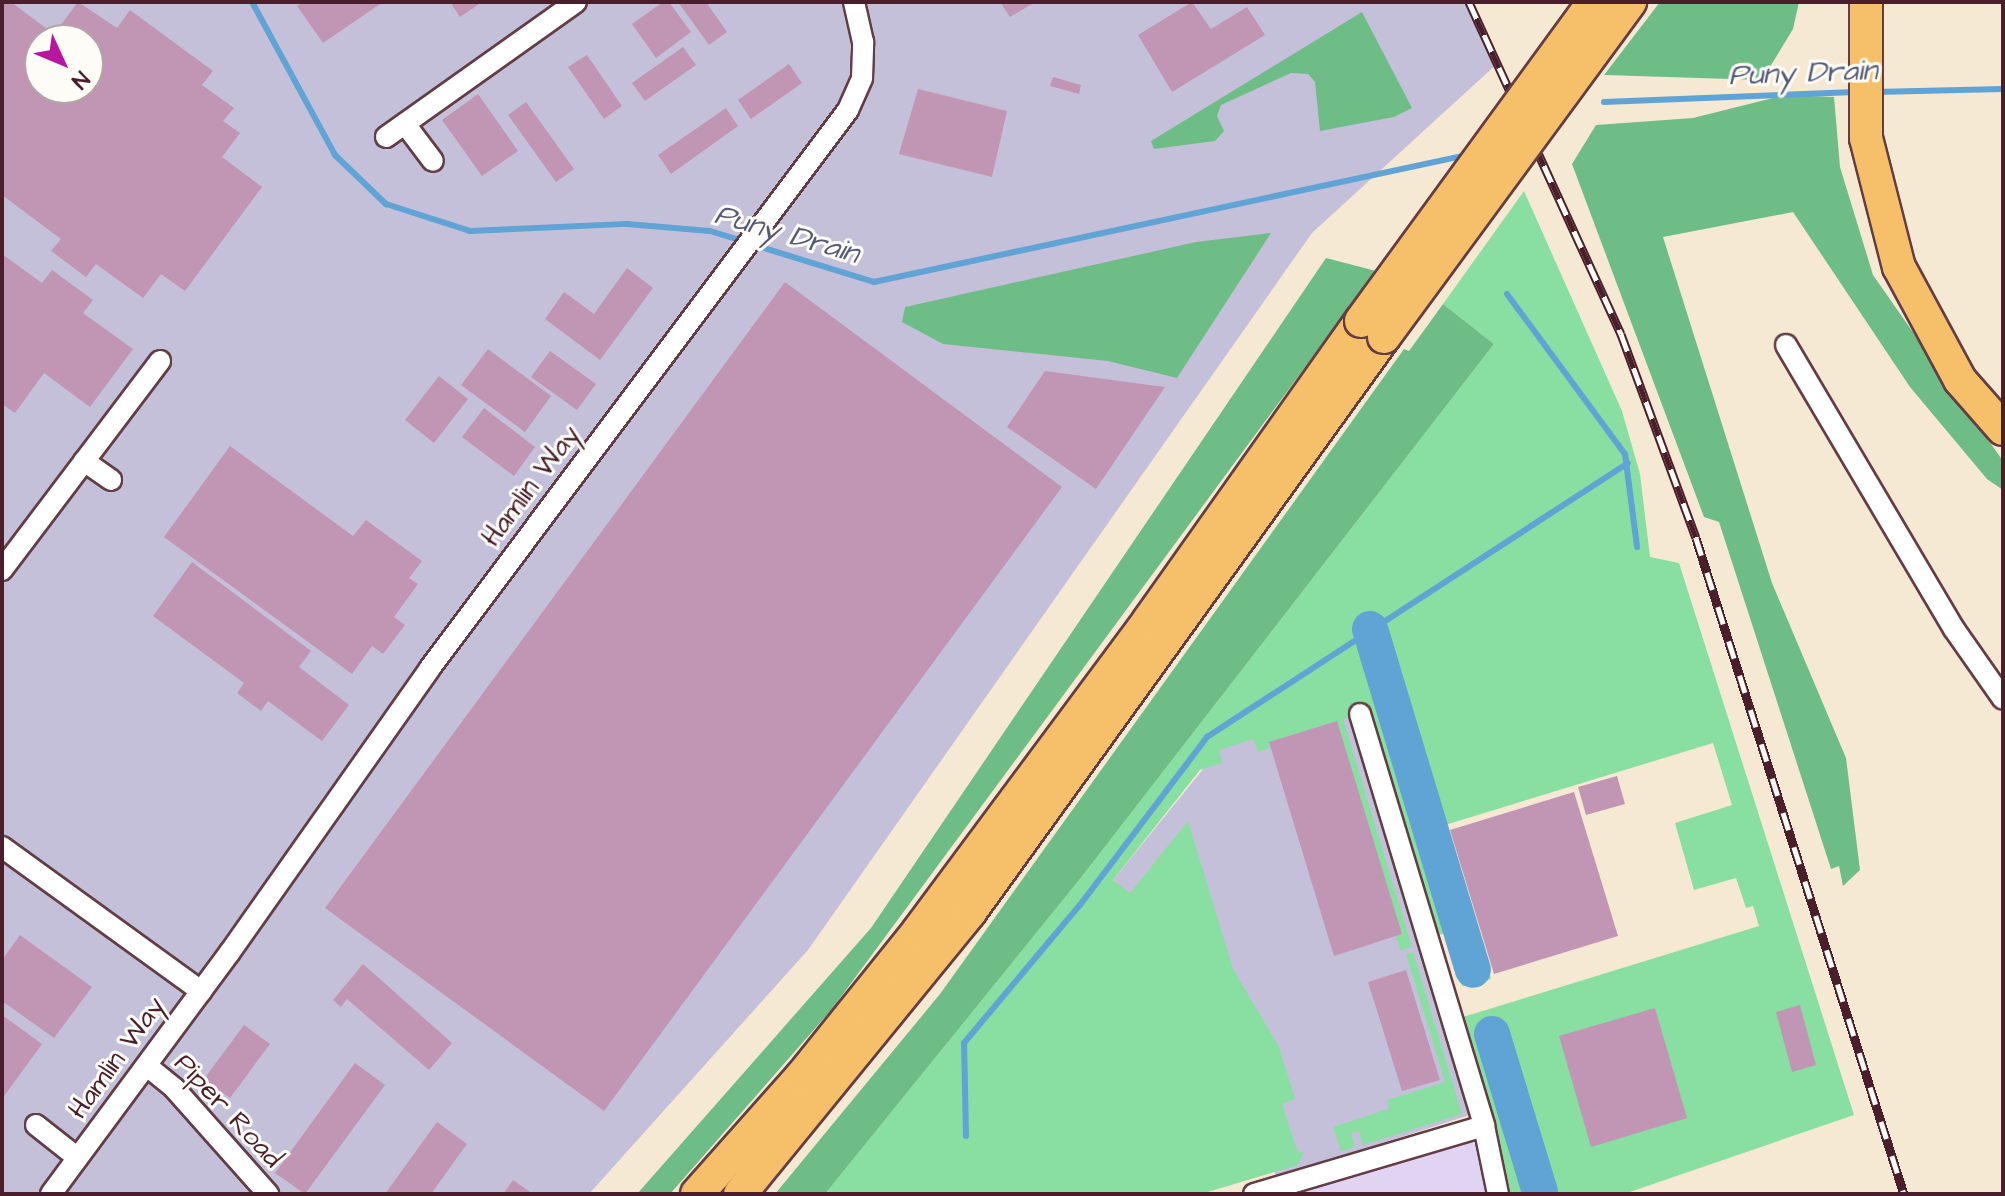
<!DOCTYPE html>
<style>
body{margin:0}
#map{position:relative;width:2005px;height:1196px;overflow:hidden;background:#f6e9d3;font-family:"Architects Daughter",sans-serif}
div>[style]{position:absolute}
.built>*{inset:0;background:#e1d4f3}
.industrial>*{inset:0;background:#c5c0da}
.green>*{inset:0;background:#89dea1}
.forest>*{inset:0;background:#6ebd87}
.stream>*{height:6px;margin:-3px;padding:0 3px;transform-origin:3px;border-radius:3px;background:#60a3d5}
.river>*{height:36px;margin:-18px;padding:0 18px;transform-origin:18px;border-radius:18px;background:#60a3d5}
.building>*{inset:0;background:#c195b4}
.roads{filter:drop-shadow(2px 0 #643d44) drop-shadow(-2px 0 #643d44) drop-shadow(0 2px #643d44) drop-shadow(0 -2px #643d44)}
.minor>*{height:20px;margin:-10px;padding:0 10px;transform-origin:10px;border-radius:10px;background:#fff}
.primary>*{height:32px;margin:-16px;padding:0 16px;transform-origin:16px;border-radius:16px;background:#f6c06b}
.trunk>*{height:32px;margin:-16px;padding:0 16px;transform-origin:16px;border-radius:16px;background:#f6c06b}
.rail>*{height:9px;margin-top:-4.5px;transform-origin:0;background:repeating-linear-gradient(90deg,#fdfcf7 0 18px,#4a1f2b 0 36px);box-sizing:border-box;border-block:2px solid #4a1f2b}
.bridges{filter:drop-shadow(2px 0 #643d44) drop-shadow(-2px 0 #643d44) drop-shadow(0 2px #643d44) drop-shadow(0 -2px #643d44)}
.trunk-bridge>*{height:32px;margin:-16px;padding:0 16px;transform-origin:16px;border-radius:16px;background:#f6c06b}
span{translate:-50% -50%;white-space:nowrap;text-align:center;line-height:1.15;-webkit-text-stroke:6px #fdfcf7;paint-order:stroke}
.street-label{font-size:28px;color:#4a1f2b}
.water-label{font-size:30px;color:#545a77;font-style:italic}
.frame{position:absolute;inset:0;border:4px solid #4a1f2b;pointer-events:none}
.north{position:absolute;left:24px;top:24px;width:80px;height:80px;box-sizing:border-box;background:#fdfcf7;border:2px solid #b5a4a5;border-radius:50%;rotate:134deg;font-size:22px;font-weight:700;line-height:32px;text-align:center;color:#4a1f2b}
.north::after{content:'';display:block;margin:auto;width:28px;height:36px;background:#b5179e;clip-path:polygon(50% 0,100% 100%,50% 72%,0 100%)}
</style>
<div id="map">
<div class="built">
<div style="clip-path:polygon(1484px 1126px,1498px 1194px,1254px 1194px)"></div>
</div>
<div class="industrial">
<div style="clip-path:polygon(evenodd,2px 2px,1469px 2px,1499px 62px,1312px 233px,808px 950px,589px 1194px,2px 1194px,2px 2px,40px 40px,88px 40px,88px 88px,40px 88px,40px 40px)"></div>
<div style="clip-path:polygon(1363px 658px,1473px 1114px,1276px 1177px,1184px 835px,1130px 894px,1113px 880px,1230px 736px)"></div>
</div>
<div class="green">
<div style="clip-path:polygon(1524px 191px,1622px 411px,1640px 474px,1650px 557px,1679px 563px,1854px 1115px,1624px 1194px,1508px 1194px,1491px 1110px,1463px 1017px,1759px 926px,1753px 906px,1746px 908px,1736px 878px,1694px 890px,1675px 823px,1732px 805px,1713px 743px,1445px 825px,1491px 979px,1462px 986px,1447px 933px,1438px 935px,1369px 711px,1343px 719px,1412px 947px,1400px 950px,1396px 936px,1401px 934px,1336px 721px,1269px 742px,1270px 748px,1258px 752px,1253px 739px,1219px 750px,1222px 763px,1200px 770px,1113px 880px,1130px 893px,1188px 821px,1233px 969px,1279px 1047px,1295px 1099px,1282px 1104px,1298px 1153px,1304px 1151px,1298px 1165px,1201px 1194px,825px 1194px,1080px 879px,1494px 344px,1443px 304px)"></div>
<div style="clip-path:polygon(1413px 952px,1462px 1114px,1363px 1145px,1359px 1131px,1351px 1133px,1355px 1147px,1341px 1151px,1333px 1127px,1389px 1109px,1387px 1100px,1445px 1082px,1406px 954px)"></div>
</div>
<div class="forest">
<div style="clip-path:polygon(1660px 2px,1799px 2px,1793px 29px,1762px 80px,1604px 75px)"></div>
<div style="clip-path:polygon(1362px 12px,1412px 108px,1394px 117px,1320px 131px,1315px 82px,1308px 74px,1291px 73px,1221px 105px,1217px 116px,1224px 131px,1215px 141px,1154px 149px,1151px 141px)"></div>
<div style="clip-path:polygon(1785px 95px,1834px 97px,1840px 167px,1873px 275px,2003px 461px,2003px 490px,1987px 479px,1910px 387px,1793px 212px,1663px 237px,1772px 583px,1846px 758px,1860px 870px,1843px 886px,1839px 866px,1831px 869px,1719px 522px,1704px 517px,1572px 164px,1596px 125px,1693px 118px)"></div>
<div style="clip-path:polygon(1271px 233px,1177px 378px,1108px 361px,943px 344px,902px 322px,905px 307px,1196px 242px)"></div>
<div style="clip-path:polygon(1326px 258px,1376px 271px,832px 1009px,670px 1194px,637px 1194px,871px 928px)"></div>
<div style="clip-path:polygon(1443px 304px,1494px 344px,1080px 879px,825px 1194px,775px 1194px,940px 994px,1404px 349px,1409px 351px)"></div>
</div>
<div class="stream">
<div style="left:252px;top:2px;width:174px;rotate:61.5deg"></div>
<div style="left:335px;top:155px;width:71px;rotate:43.9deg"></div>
<div style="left:386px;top:204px;width:88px;rotate:17.8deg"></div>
<div style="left:470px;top:231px;width:157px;rotate:-2.6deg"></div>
<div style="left:627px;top:224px;width:83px;rotate:4.8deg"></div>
<div style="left:710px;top:231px;width:34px;rotate:17deg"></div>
<div style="left:1875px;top:92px;width:128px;rotate:-1.3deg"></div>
<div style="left:1604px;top:102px;width:251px;rotate:-2.3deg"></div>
<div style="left:754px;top:245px;width:126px;rotate:17.1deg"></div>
<div style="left:874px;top:282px;width:606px;rotate:-12.09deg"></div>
<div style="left:1507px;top:294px;width:199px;rotate:53.6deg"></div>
<div style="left:1625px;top:454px;width:94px;rotate:82.6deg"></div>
<div style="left:966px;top:1136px;width:93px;rotate:-91.2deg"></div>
<div style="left:964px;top:1043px;width:180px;rotate:-50deg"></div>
<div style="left:1080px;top:905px;width:211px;rotate:-52.9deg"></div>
<div style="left:1207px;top:737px;width:502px;rotate:-33.06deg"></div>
</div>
<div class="river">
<div style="left:1370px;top:629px;width:356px;rotate:73.2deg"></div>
<div style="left:1492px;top:1034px;width:165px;rotate:73.1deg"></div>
</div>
<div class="building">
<div style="clip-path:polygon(evenodd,11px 2px,54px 34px,78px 2px,117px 28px,130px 10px,213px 71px,202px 85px,234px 108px,223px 121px,240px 133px,222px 157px,262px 187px,185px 291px,161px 274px,143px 298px,96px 264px,86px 277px,51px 251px,61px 239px,2px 195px,2px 4px,11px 2px,40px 40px,88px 40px,88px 88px,40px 88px,40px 40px)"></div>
<div style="clip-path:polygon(304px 2px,383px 2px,323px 43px,297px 6px)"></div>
<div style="clip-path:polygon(450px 2px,482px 2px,460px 17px)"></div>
<div style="clip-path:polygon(663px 2px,669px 2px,691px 32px,656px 58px,632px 24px)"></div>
<div style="clip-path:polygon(678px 2px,706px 2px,727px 32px,709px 45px)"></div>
<div style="clip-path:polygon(1000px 2px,1035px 2px,1010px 17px)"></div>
<div style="clip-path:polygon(1192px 2px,1211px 29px,1247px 7px,1265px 35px,1172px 92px,1138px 35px)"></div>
<div style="clip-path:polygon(683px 47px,696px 65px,645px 101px,632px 83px)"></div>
<div style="clip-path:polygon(587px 55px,622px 106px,604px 119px,568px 67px)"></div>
<div style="clip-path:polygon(789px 64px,802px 83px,751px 119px,738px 100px)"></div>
<div style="clip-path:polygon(1053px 77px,1081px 85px,1079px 94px,1050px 86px)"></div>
<div style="clip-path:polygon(918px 89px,1007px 111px,992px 177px,899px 154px)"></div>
<div style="clip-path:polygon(478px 94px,518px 151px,482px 176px,442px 120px)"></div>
<div style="clip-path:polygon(526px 102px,574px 169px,556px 182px,508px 115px)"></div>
<div style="clip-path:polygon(726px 108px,738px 126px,671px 174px,658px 155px)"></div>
<div style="clip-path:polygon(2px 254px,42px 283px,52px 270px,93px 300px,83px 313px,133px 349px,90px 407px,44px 373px,15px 413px,2px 404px)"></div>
<div style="clip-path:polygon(627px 268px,653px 288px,600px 360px,545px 319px,564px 292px,594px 314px)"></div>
<div style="clip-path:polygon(785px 282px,1062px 487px,604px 1111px,325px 908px)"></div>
<div style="clip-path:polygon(488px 349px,551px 396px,525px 432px,461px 385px)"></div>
<div style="clip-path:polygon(550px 351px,596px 384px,577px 410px,531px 377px)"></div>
<div style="clip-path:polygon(1045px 371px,1165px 387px,1096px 489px,1007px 427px)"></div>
<div style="clip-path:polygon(439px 376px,468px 399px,434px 443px,405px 420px)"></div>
<div style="clip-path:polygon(484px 408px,535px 447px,514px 476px,462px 437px)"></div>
<div style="clip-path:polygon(230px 446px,353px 536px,366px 520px,422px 561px,409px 578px,418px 584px,394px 617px,405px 625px,383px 654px,372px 646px,352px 674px,164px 537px)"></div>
<div style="clip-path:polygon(192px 562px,311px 651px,299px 667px,349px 705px,322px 741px,268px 701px,261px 711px,237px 693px,244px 683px,153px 616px)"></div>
<div style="clip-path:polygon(1337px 721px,1402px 934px,1334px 956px,1269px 742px)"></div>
<div style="clip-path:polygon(1617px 776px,1625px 804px,1586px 815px,1578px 787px)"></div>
<div style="clip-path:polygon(1574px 792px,1618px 936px,1494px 974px,1450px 830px)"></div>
<div style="clip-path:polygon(20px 935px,92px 987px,54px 1038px,2px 1001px,2px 960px)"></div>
<div style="clip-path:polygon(363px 964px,452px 1043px,429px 1070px,347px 999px,341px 1007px,333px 1000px)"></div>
<div style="clip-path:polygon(1406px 970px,1440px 1080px,1402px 1091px,1368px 982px)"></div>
<div style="clip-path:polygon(1800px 1005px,1816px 1065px,1792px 1072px,1776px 1012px)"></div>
<div style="clip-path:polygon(1655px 1008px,1687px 1118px,1591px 1147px,1559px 1036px)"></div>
<div style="clip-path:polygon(2px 1015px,42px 1044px,2px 1099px)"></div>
<div style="clip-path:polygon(244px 1025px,270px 1044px,230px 1098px,204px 1079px)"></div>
<div style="clip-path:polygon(355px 1063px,385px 1085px,305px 1194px,275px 1173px)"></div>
<div style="clip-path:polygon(437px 1122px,467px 1144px,431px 1194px,385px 1194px)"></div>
<div style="clip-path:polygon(513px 1180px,533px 1194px,503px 1194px)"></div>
</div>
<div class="roads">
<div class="minor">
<div style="left:405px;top:124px;width:46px;rotate:52.9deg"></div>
<div style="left:386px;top:137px;width:233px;rotate:-35.4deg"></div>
<div style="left:1786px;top:345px;width:330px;rotate:59.4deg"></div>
<div style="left:1954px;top:629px;width:85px;rotate:55deg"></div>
<div style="left:84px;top:461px;width:33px;rotate:35deg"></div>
<div style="left:2px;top:570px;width:262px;rotate:-52.9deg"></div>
<div style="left:1360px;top:714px;width:430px;rotate:73.2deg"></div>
<div style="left:2px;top:847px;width:246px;rotate:35.9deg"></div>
<div style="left:147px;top:1066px;width:35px;rotate:39deg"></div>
<div style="left:174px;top:1088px;width:142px;rotate:48.4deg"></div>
<div style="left:36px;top:1125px;width:53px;rotate:38.2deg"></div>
<div style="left:51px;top:1194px;width:301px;rotate:-53.5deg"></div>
<div style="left:230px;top:952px;width:347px;rotate:-54.8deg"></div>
<div style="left:430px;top:668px;width:697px;rotate:-53.16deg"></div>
<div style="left:848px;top:110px;width:35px;rotate:-66deg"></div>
<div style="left:862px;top:78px;width:36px;rotate:-88deg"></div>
<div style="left:863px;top:42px;width:41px;rotate:-102.7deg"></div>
<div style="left:1254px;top:1194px;width:240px;rotate:-16.5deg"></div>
<div style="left:1484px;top:1126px;width:69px;rotate:78.4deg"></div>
</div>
<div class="primary">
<div style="left:1866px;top:2px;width:136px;rotate:90deg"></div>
<div style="left:1866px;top:138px;width:133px;rotate:75.7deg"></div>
<div style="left:1899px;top:267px;width:128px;rotate:61.6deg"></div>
<div style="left:1960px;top:380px;width:65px;rotate:48.7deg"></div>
</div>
<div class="trunk">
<div style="left:697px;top:1194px;width:157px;rotate:-48.4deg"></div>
<div style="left:801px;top:1077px;width:189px;rotate:-51.2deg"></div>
<div style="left:919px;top:930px;width:386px;rotate:-53.4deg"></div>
<div style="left:1149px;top:620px;width:367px;rotate:-54.7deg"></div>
<div style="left:740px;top:1194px;width:364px;rotate:-50.8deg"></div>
<div style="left:970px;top:912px;width:709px;rotate:-54.25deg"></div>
</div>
</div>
<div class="rail">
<div style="left:1469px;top:2px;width:365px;rotate:65.4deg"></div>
<div style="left:1621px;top:334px;width:217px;rotate:69.8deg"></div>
<div style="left:1696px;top:538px;width:688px;rotate:72.41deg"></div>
</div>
<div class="bridges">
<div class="trunk-bridge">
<div style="left:1361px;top:321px;width:395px;rotate:-53.9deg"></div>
<div style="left:1384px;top:337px;width:416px;rotate:-53.7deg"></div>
</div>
</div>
<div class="street-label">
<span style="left:531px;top:486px;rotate:-53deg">Hamlin Way</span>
<span style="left:117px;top:1058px;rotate:-54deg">Hamlin Way</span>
<span style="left:228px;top:1111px;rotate:47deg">Piper Road</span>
</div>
<div class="water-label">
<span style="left:1803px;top:73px;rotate:-2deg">Puny Drain</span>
<span style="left:787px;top:234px;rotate:16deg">Puny Drain</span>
</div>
<div class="frame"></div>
<div class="north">N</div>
</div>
